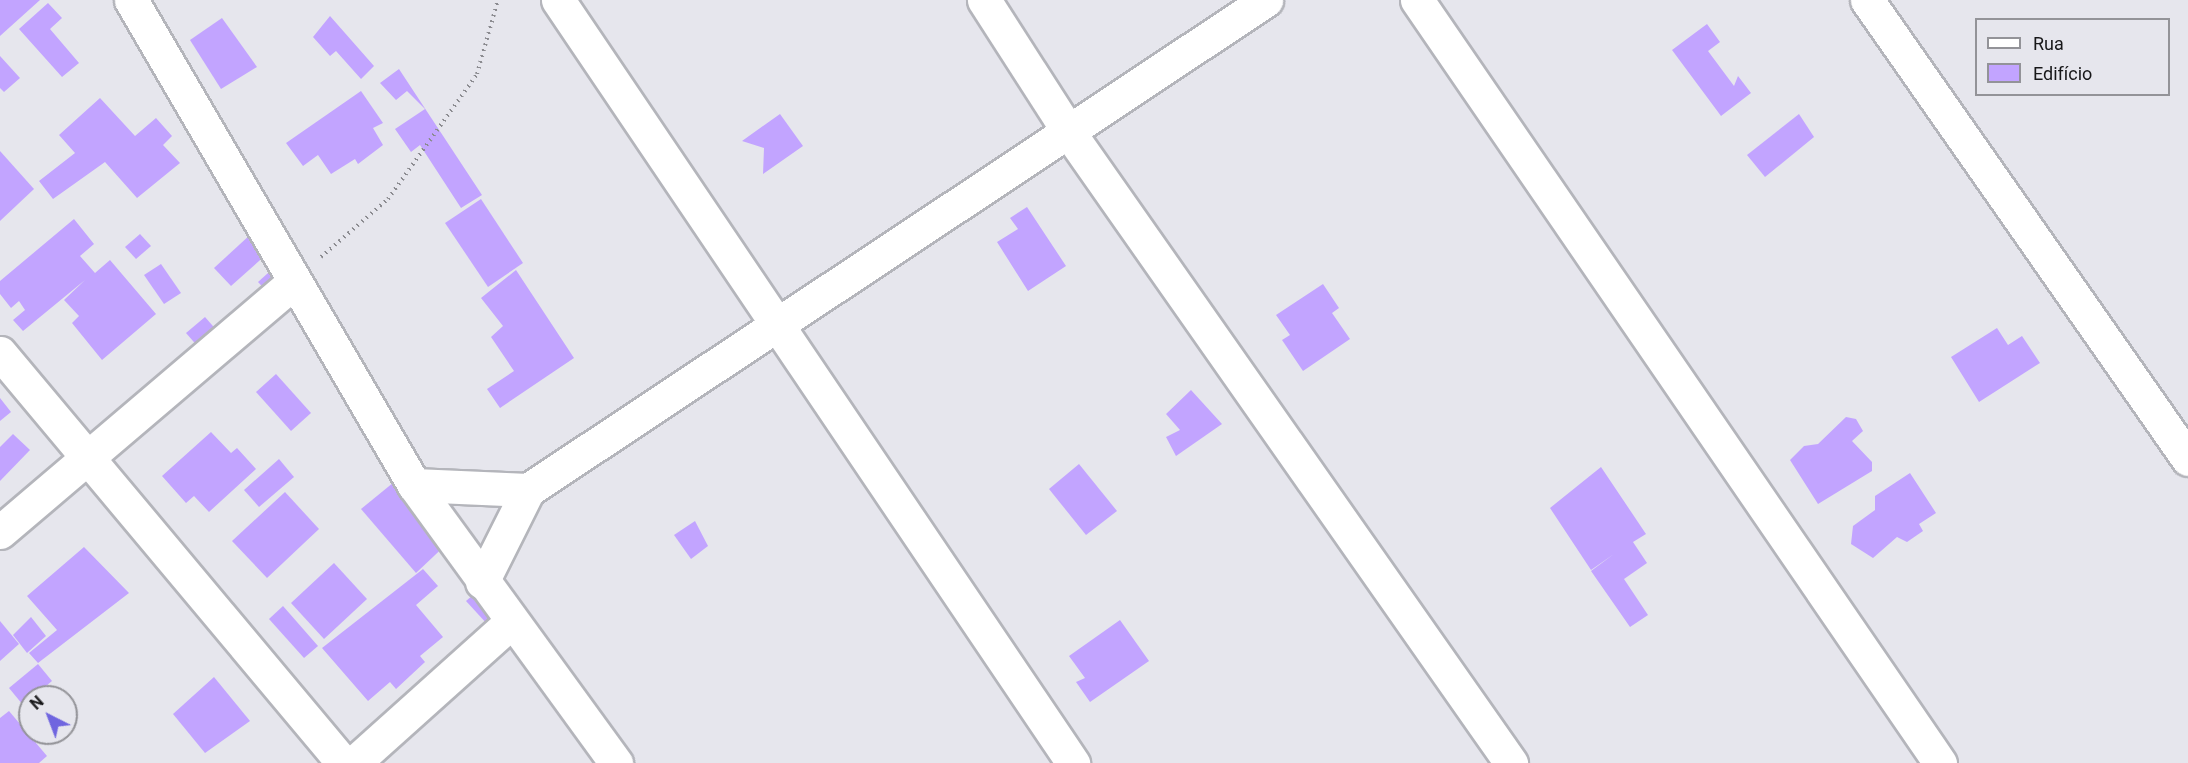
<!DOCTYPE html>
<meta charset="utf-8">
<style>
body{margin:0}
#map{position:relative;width:2188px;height:763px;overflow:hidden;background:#e6e6ed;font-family:Roboto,sans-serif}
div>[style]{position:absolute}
.building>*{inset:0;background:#c2a4ff}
.path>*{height:4px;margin-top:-2px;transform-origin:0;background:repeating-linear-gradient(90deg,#8b8b90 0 1.5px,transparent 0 6px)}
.roads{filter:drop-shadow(2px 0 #b4b5bb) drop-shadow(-2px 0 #b4b5bb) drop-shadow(0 2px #b4b5bb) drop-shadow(0 -2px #b4b5bb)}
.minor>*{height:33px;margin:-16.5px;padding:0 16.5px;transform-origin:16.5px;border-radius:16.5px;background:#fff}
span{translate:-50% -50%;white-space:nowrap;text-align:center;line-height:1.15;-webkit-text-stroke:4.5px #e6e6ed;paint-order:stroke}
.legend{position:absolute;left:1975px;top:18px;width:195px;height:78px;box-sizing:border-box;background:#e6e6ed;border:2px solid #939398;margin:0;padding:8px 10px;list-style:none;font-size:18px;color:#171719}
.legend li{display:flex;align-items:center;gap:12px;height:30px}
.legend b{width:30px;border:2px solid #939398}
.north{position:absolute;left:18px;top:685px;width:60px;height:60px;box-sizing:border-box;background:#e6e6ed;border:2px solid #939398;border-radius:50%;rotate:318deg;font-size:16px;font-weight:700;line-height:24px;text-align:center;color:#171719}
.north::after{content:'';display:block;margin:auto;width:21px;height:27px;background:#6f65df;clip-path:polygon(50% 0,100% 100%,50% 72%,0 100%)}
</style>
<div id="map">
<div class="building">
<div style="clip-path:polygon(0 0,40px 0,0 36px)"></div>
<div style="clip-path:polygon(48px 3px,62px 18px,50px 29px,79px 63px,62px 77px,19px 29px)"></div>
<div style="clip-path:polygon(330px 16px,374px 66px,361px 79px,336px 51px,330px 56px,313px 37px)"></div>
<div style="clip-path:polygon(222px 18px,257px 67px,221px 89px,190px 40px)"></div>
<div style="clip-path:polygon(1707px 24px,1720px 42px,1708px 51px,1734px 86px,1738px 76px,1751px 93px,1721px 116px,1672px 50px)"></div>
<div style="clip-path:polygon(0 56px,20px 78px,4px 92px,0 88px)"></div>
<div style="clip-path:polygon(399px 69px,482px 195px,461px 208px,420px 145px,411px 152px,395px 129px,425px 109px,407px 91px,396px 100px,380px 83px)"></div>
<div style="clip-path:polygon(361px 91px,383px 123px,373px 128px,383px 145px,358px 164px,355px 159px,331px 174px,318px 155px,303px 166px,286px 143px)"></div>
<div style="clip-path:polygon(100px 98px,135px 136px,156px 118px,172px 136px,163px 145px,180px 163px,137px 198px,105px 162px,53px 199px,39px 181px,75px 153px,59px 135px)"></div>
<div style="clip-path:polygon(780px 114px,803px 146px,763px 174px,764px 148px,742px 141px)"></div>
<div style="clip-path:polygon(1799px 114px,1814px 137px,1765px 177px,1747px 155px)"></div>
<div style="clip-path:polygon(0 151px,34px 189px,0 221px)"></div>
<div style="clip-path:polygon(481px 199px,523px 263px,488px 287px,445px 223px)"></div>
<div style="clip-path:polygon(1027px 207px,1066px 266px,1028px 291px,997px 242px,1018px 229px,1010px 218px)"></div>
<div style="clip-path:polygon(74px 219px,94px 244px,80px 256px,95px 273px,110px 260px,156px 314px,102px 360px,72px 323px,79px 316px,64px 300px,85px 280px,23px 331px,13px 320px,25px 310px,19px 301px,11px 308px,0 294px,0 281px)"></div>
<div style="clip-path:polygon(140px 234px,151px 246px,136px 259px,125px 247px)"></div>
<div style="clip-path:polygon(251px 234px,269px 252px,231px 286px,214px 268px)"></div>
<div style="clip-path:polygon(161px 264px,181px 293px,164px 304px,144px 275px)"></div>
<div style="clip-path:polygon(278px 264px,271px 296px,258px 282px)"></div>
<div style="clip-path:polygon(516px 270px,574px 358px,500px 408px,487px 389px,514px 371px,491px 337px,503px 326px,481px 298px)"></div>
<div style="clip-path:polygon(1323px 284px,1339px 308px,1332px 313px,1350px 339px,1303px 371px,1282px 340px,1290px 335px,1276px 315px)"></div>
<div style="clip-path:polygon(205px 317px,219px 333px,200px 349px,186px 333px)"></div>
<div style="clip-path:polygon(1997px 328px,2008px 345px,2022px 336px,2040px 363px,1979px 402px,1951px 357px)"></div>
<div style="clip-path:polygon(276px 374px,311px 413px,291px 431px,256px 392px)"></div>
<div style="clip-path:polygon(1191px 390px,1222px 424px,1176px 456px,1166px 437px,1180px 430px,1166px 414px)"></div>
<div style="clip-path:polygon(0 398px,11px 412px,0 421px)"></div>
<div style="clip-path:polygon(1846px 417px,1856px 419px,1863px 431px,1852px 441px,1872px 462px,1872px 471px,1818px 504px,1790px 460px,1804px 446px,1818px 444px)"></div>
<div style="clip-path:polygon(211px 432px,231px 453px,237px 448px,256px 469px,209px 512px,194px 496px,186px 503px,162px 476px)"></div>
<div style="clip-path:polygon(13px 434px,30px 450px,0 481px,0 447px)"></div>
<div style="clip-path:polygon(279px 459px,294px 477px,259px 507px,244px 490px)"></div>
<div style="clip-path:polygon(1079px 464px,1117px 511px,1086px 535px,1049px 489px)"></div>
<div style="clip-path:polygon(1601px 467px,1646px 534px,1633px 542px,1647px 563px,1624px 579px,1648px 615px,1630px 627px,1591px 571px,1614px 554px,1591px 570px,1550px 508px)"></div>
<div style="clip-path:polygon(1910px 473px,1936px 513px,1919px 524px,1923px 531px,1907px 542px,1897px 537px,1873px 558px,1851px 544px,1853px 526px,1875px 510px,1875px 496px)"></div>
<div style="clip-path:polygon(399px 478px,452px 539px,416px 573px,361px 509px)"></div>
<div style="clip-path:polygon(285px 492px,319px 529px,267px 578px,232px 541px)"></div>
<div style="clip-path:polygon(695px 521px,708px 546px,691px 559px,674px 535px)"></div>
<div style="clip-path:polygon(84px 547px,129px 593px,38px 663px,29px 653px,57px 630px,27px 596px)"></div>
<div style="clip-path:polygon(334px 563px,367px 599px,324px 639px,291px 603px)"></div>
<div style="clip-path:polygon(423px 569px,438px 586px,416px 605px,443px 637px,420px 656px,425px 662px,396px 689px,390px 682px,368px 701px,322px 648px)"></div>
<div style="clip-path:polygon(480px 589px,501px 613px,488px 625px,466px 601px)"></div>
<div style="clip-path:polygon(283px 606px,318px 646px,304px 658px,269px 619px)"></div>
<div style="clip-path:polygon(31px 617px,46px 636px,27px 653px,13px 635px)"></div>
<div style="clip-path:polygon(1120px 620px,1149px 661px,1090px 702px,1076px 682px,1085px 678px,1069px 656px)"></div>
<div style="clip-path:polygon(0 621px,19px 644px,0 661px)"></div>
<div style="clip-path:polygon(38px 664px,52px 681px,23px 705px,9px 688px)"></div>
<div style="clip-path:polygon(214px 677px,250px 721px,205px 753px,173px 714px)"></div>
<div style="clip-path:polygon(9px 711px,47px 756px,39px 763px,0 763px,0 718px)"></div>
</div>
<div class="path">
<div style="left:321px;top:257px;width:89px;rotate:-40.9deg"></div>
<div style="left:388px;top:199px;width:153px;rotate:-54.5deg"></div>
<div style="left:477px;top:74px;width:77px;rotate:-74.2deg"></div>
</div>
<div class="roads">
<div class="minor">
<div style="left:131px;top:0;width:562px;rotate:59.74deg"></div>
<div style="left:414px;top:485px;width:344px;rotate:54deg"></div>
<div style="left:558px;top:0;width:921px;rotate:55.98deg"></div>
<div style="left:984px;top:0;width:156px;rotate:57.3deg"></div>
<div style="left:1068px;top:131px;width:772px;rotate:54.97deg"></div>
<div style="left:1417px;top:0;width:925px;rotate:55.57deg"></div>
<div style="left:1867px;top:0;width:560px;rotate:55.03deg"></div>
<div style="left:0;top:353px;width:535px;rotate:50.08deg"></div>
<div style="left:414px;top:485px;width:114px;rotate:2.5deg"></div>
<div style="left:0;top:532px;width:386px;rotate:-40.4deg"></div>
<div style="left:482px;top:582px;width:103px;rotate:-63.4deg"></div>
<div style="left:528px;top:490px;width:886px;rotate:-33.58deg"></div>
<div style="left:354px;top:763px;width:210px;rotate:-41.9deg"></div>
</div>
</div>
<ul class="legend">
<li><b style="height:8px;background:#fff"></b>Rua</li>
<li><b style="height:16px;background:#c2a4ff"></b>Edifício</li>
</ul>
<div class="north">N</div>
</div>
